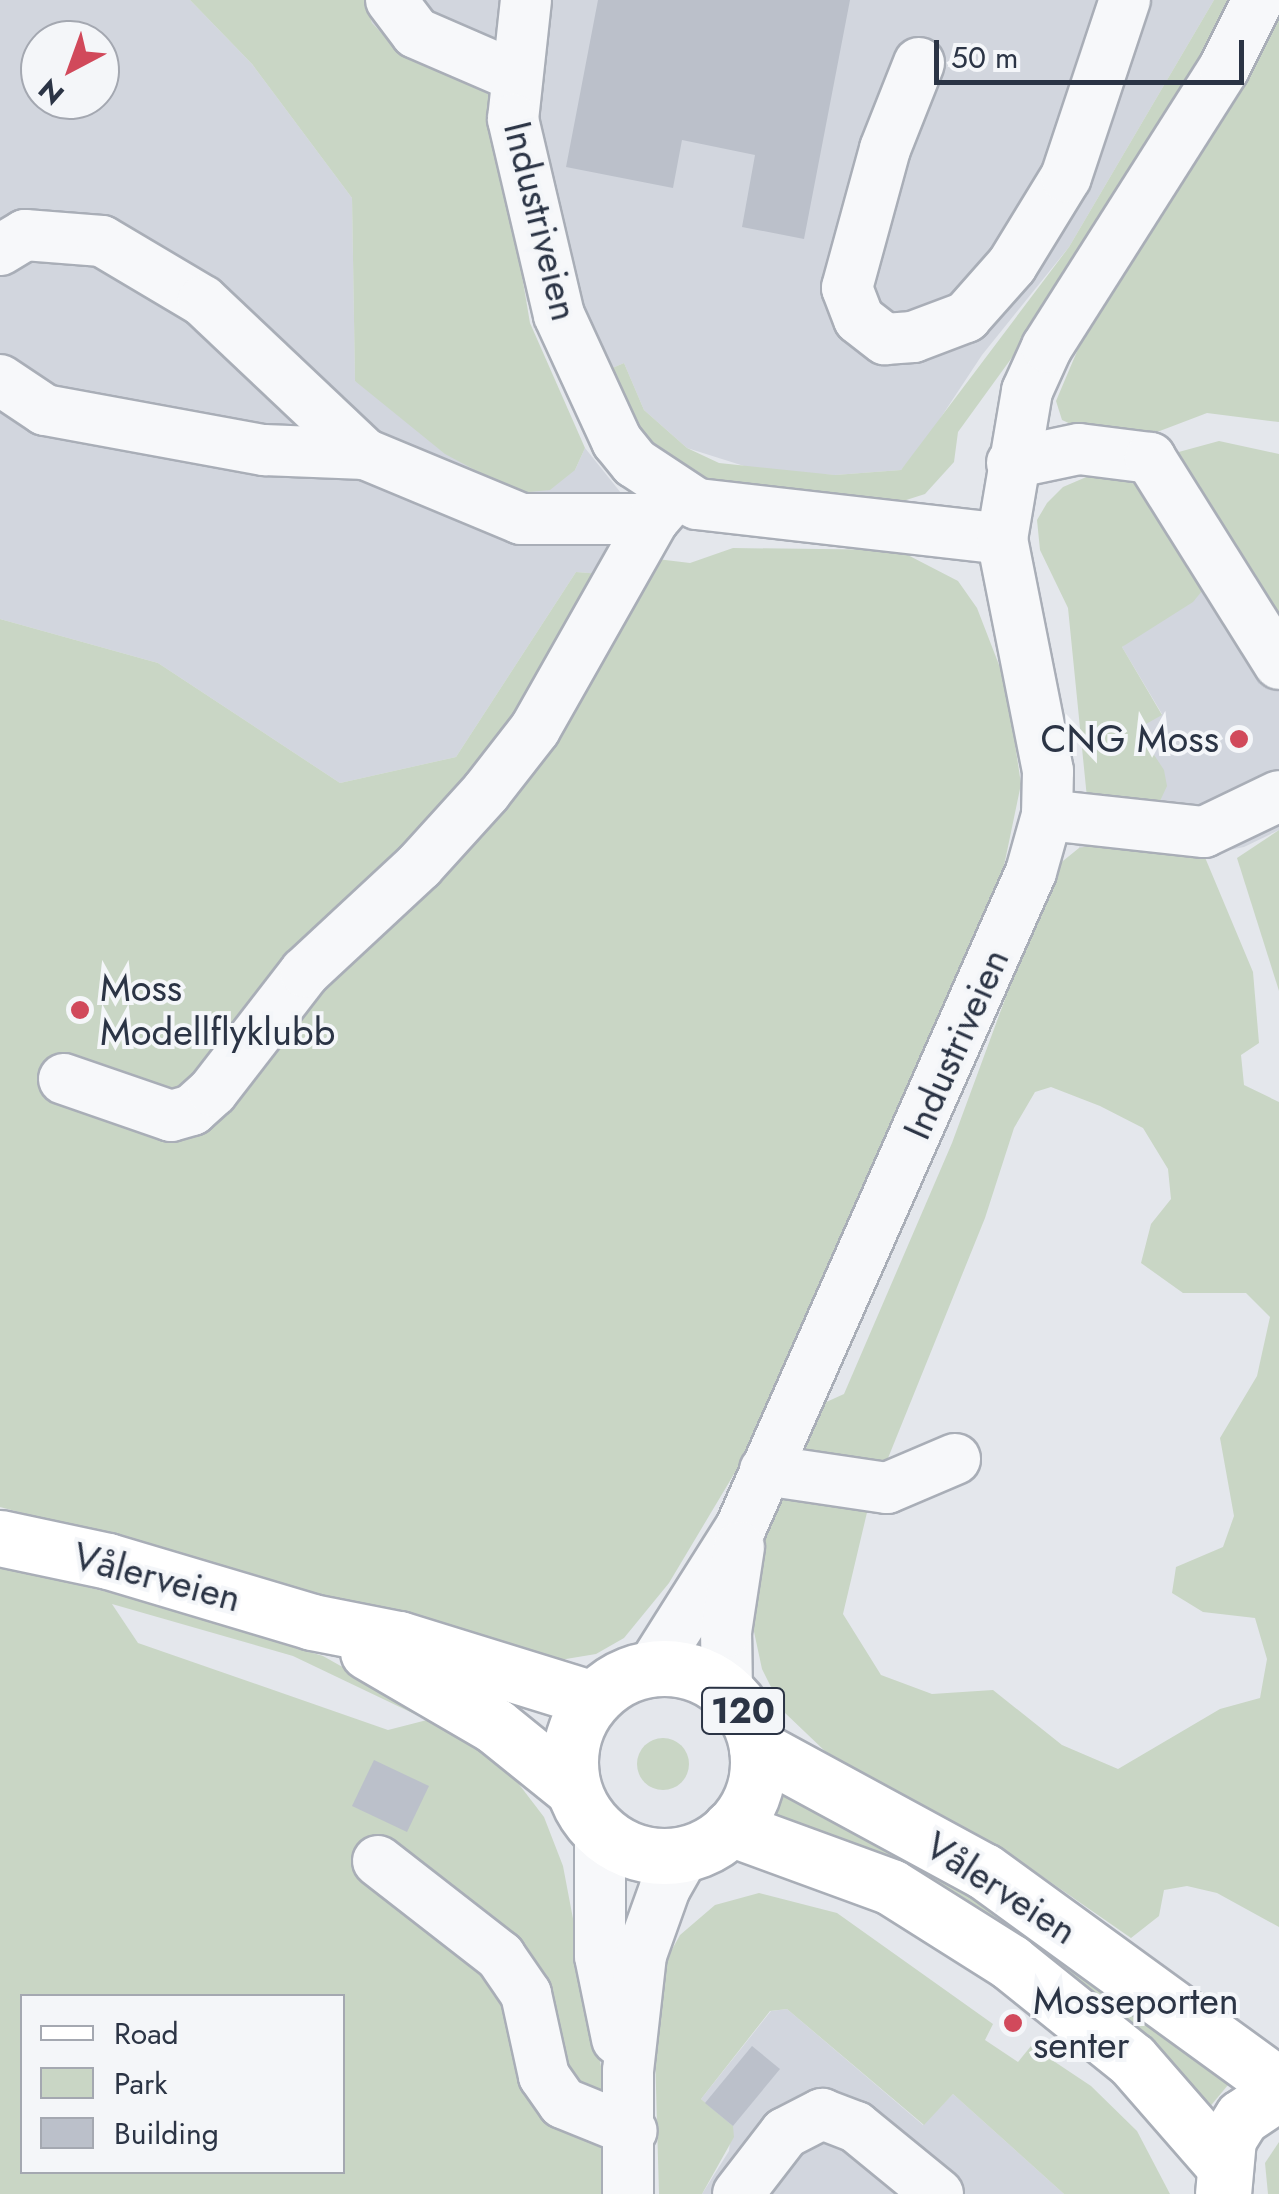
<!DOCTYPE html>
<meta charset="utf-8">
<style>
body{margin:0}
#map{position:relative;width:1279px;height:2194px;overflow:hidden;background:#e4e7ec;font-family:Jost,sans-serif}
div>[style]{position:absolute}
.built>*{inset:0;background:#d2d6de}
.green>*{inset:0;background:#c9d6c5}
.round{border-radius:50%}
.building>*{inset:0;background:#bbc0ca}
.roads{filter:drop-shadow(2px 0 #a9aeb7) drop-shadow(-2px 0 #a9aeb7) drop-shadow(0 2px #a9aeb7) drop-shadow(0 -2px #a9aeb7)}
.minor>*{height:50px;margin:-25px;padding:0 25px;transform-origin:25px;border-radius:25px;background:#f7f8fa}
.major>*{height:55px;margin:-27.5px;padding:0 27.5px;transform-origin:27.5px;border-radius:27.5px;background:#fff}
.major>.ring{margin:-27.5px;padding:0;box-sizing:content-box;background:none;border:55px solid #fff;border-radius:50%}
.highway>*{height:55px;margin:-27.5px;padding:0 27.5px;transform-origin:27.5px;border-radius:27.5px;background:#fff}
.dots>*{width:28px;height:28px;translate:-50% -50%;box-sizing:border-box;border:5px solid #f4f6f9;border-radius:50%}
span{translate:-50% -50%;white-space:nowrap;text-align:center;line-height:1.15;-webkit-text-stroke:8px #f4f6f9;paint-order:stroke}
.shield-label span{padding:2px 8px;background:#f4f6f9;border:2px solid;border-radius:8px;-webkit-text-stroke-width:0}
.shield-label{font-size:35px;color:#2b3445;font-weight:700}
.street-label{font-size:38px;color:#2b3445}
.poi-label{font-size:38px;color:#2b3445}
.right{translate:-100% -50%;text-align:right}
.left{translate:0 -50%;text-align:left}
.legend{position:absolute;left:20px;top:1994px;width:325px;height:180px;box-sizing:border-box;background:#f4f6f9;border:2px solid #a4a8b1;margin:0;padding:12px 18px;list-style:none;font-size:30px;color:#2b3445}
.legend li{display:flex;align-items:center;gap:20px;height:50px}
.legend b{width:50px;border:2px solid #a4a8b1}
.north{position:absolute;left:20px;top:20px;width:100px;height:100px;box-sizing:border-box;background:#f4f6f9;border:2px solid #a4a8b1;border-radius:50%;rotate:221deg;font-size:28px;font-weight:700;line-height:40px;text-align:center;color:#2b3445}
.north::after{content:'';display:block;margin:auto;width:35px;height:45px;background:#d1495b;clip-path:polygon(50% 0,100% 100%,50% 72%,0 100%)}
.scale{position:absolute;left:934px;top:40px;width:310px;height:45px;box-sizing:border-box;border:5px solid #2b3445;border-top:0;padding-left:12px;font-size:30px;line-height:35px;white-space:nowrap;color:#2b3445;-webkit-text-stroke:8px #f4f6f9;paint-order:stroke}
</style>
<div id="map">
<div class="built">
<div style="clip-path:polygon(evenodd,0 0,190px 0,252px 64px,352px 198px,355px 381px,575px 470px,585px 448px,621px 493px,651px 513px,614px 575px,576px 572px,456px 757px,340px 783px,158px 663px,0 619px,0 0,40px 40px,100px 40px,100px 100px,40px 100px,40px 40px)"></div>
<div style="clip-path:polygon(365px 0,1214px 0,1069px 247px,982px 355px,922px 446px,901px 470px,835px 475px,760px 471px,687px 448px,644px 410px,624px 363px,603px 372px,560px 295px,527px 302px,518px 254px,445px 66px,394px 46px,372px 23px)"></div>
<div style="clip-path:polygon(1200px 578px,1279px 629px,1279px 830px,1244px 847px,1204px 855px,1079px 848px,1087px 798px,1137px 728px,1162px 714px,1122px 647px)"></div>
<div style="clip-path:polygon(787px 2009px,923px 2125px,953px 2094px,1064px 2194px,702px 2194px,729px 2151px,732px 2126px,701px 2099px,771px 2011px)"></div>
</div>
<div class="green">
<div style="clip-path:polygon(190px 0,365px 0,372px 23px,394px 46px,445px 66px,492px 97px,530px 323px,585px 448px,575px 470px,550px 490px,518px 493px,445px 454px,355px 381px,352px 198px,252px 64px)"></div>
<div style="clip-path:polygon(1214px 0,1236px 0,1040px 319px,958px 432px,954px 462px,925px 494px,900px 502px,747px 491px,703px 479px,659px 452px,627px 413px,603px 372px,624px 363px,644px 410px,687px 448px,719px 463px,835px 475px,901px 470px,1069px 247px)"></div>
<div style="clip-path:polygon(1279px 11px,1279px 422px,1207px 413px,1144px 437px,1111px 427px,1084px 430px,1062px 420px,1056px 401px,1092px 316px,1212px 137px)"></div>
<div style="clip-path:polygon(1219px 441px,1279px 454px,1279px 629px,1175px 453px)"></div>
<div style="clip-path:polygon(1098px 472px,1138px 485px,1200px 578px,1202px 591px,1193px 602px,1122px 647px,1162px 715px,1137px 729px,1164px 770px,1167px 786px,1160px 801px,1103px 804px,1087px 798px,1068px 608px,1040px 550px,1037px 520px,1047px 503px,1063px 487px)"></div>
<div style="clip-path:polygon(733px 548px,898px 550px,958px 581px,977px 608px,1006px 683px,1021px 784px,1000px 885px,743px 1459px,669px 1583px,624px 1638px,596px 1654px,554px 1661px,439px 1635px,264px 1577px,0 1507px,0 619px,158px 663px,340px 783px,456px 757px,576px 572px,614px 575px,657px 559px,690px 563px)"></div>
<div style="clip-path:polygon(1279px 830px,1279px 991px,1237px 858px)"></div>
<div style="clip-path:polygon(1108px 842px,1204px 855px,1253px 972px,1259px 1043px,1241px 1055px,1244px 1085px,1279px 1102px,1279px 1927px,1217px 1893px,1187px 1886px,1164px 1890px,1159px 1916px,1131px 1938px,1033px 1870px,828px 1754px,783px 1711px,762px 1669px,753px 1627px,760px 1551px,780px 1488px,869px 1504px,843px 1614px,881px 1675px,932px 1694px,993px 1690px,1062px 1745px,1118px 1769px,1220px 1709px,1260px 1698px,1267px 1659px,1255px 1618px,1203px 1612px,1172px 1593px,1176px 1567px,1223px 1547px,1234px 1516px,1220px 1438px,1257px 1376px,1270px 1317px,1246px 1293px,1183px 1293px,1141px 1263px,1151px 1224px,1171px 1199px,1168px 1169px,1143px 1128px,1100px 1106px,1051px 1087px,1035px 1092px,1014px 1128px,985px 1218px,882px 1473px,791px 1457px,813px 1408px,844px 1394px,952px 1143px,1053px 869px,1079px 848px)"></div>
<div style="clip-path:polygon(evenodd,0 1567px,112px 1593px,323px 1656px,481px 1745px,505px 1766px,544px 1817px,563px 1866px,606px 2093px,595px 2105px,462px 1931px,607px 2151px,610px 2194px,0 2194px,0 1567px,112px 1604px,293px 1656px,427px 1720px,388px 1730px,138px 1643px,112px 1604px,0 1567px,22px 1996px,342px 1996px,342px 2172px,22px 2172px,22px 1996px)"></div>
<div class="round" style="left:637px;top:1738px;width:52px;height:52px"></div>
<div style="clip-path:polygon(780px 1793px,978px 1898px,1228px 2085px,1208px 2109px,768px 1821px)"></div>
<div style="clip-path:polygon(759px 1893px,837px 1913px,993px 2024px,985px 2040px,1018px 2062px,1031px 2046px,1091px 2086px,1137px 2131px,1170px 2194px,1064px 2194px,953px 2094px,924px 2125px,787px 2009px,770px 2011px,701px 2099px,733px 2126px,734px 2137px,702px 2194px,659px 2194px,654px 2017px,664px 1964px,680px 1935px,715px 1905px)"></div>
<div style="clip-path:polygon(1279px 2142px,1279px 2194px,1268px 2194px,1265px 2163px)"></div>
</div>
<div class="building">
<div style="clip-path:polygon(598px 0,850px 0,804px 239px,742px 227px,755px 155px,682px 140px,673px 188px,566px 167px)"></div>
<div style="clip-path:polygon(374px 1760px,429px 1786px,407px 1832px,352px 1806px)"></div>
<div style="clip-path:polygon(752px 2046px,780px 2069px,733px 2126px,705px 2103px)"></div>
</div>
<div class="roads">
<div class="minor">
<div style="left:391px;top:0;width:41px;rotate:52.9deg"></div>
<div style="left:416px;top:33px;width:106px;rotate:23.4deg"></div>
<div style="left:526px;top:0;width:120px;rotate:96.2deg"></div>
<div style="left:513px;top:119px;width:201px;rotate:76.8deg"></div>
<div style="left:559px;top:315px;width:139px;rotate:65.3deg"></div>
<div style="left:617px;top:441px;width:28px;rotate:51deg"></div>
<div style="left:635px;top:463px;width:74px;rotate:33.5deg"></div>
<div style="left:697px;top:504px;width:307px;rotate:6.5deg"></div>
<div style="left:919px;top:63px;width:92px;rotate:111.6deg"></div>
<div style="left:885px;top:149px;width:144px;rotate:105.3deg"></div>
<div style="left:847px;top:288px;width:33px;rotate:69deg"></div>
<div style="left:859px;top:319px;width:33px;rotate:38deg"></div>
<div style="left:885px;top:339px;width:28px;rotate:-4deg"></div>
<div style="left:913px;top:337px;width:57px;rotate:-20.7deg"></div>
<div style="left:966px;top:317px;width:69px;rotate:-48.5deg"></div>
<div style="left:1012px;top:265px;width:103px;rotate:-58.5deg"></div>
<div style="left:1066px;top:177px;width:187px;rotate:-71.6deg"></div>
<div style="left:0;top:250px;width:29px;rotate:-31deg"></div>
<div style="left:25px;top:235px;width:77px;rotate:4.5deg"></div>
<div style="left:102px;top:241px;width:117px;rotate:30.7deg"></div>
<div style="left:203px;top:301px;width:223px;rotate:43.4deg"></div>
<div style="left:0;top:380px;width:54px;rotate:33.7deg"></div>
<div style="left:45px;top:410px;width:223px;rotate:10.4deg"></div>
<div style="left:264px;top:450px;width:101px;rotate:2.3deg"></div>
<div style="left:365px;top:454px;width:169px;rotate:22.6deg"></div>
<div style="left:521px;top:519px;width:133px"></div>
<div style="left:1012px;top:463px;width:68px;rotate:-11.8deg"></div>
<div style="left:1079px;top:449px;width:72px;rotate:7.2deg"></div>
<div style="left:1150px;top:458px;width:243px;rotate:57.9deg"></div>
<div style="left:1047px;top:815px;width:158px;rotate:6.2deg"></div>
<div style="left:1204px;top:832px;width:83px;rotate:-25.6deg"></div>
<div style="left:64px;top:1079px;width:113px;rotate:19.1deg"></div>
<div style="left:171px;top:1116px;width:22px;rotate:-16deg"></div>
<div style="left:192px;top:1110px;width:28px;rotate:-42deg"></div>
<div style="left:213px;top:1091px;width:150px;rotate:-52.3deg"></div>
<div style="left:305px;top:972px;width:156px;rotate:-42.9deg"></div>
<div style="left:419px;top:866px;width:100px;rotate:-47.8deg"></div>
<div style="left:486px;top:792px;width:80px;rotate:-52.1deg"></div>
<div style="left:535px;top:729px;width:241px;rotate:-60.5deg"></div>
<div style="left:654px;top:519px;width:33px;rotate:-49deg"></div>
<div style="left:765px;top:1470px;width:123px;rotate:8.4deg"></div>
<div style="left:887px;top:1488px;width:74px;rotate:-23.1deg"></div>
<div style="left:652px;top:1668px;width:167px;rotate:-57.7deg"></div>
<div style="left:741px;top:1527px;width:716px;rotate:-66.12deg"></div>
<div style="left:1031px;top:872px;width:59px;rotate:-74.3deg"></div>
<div style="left:1047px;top:815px;width:44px;rotate:-88.7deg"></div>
<div style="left:1048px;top:771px;width:237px;rotate:-101.2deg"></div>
<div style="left:1002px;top:539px;width:150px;rotate:-80.4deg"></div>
<div style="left:1027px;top:391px;width:48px;rotate:-65.6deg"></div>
<div style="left:1047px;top:347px;width:330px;rotate:-57.6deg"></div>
<div style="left:1224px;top:68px;width:76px;rotate:-63.4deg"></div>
<div style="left:727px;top:1693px;width:61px;rotate:-90.9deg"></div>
<div style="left:726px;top:1632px;width:86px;rotate:-81.3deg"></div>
<div style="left:600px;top:1831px;width:125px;rotate:90deg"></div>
<div style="left:600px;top:1956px;width:85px;rotate:78.4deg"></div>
<div style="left:378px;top:1861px;width:155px;rotate:37.9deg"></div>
<div style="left:500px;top:1956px;width:46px;rotate:55.6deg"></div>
<div style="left:526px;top:1994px;width:84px;rotate:77.6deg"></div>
<div style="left:544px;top:2076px;width:33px;rotate:55deg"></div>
<div style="left:563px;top:2103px;width:74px;rotate:22.1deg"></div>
<div style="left:628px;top:2194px;width:123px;rotate:-90deg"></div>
<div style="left:628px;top:2071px;width:117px;rotate:-83.6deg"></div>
<div style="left:641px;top:1955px;width:71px;rotate:-70.3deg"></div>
<div style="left:665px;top:1888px;width:40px;rotate:-60.3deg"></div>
<div style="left:738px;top:2194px;width:77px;rotate:-52.4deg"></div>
<div style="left:785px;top:2133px;width:42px;rotate:-27.2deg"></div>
<div style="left:822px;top:2114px;width:36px;rotate:21deg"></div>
<div style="left:856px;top:2127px;width:106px;rotate:39.3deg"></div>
</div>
<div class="major">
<div style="left:0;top:1538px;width:110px;rotate:12deg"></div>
<div style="left:108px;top:1561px;width:213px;rotate:16.6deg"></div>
<div style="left:312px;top:1622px;width:89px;rotate:11.1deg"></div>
<div style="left:399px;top:1639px;width:203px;rotate:17.2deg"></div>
<div style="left:368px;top:1652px;width:147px;rotate:30.2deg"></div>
<div style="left:495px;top:1726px;width:100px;rotate:38.9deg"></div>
<div class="ring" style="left:570px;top:1668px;width:133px;height:133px"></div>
<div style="left:757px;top:1748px;width:258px;rotate:28.5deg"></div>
<div style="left:984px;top:1871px;width:364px;rotate:36deg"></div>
<div style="left:730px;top:1828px;width:171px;rotate:20.1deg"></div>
<div style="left:891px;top:1887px;width:141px;rotate:32.2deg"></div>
<div style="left:1010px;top:1962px;width:156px;rotate:38.8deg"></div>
<div style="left:1132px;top:2060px;width:137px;rotate:48.9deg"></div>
</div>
<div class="highway">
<div style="left:1223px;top:2194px;width:55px;rotate:-84.8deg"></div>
<div style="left:1228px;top:2139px;width:26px;rotate:-58deg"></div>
<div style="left:1242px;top:2117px;width:45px;rotate:-34deg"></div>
</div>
</div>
<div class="dots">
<div style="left:1239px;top:739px;background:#d1495b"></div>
<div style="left:80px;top:1010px;background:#d1495b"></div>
<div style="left:1013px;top:2023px;background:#d1495b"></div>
</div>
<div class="shield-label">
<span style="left:743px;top:1711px">120</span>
</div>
<div class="street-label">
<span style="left:541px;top:221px;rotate:76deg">Industriveien</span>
<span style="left:956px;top:1044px;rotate:-66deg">Industriveien</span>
<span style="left:157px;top:1577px;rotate:15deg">Vålerveien</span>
<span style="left:1001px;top:1888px;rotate:33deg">Vålerveien</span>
</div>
<div class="poi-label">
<span class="right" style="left:1219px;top:739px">CNG Moss</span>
<span class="left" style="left:100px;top:1010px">Moss<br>Modellflyklubb</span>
<span class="left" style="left:1033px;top:2023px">Mosseporten<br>senter</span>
</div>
<ul class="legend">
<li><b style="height:12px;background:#fff"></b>Road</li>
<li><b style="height:28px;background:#c9d6c5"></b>Park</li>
<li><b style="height:28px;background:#bbc0ca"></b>Building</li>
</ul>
<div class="north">N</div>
<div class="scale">50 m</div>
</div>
